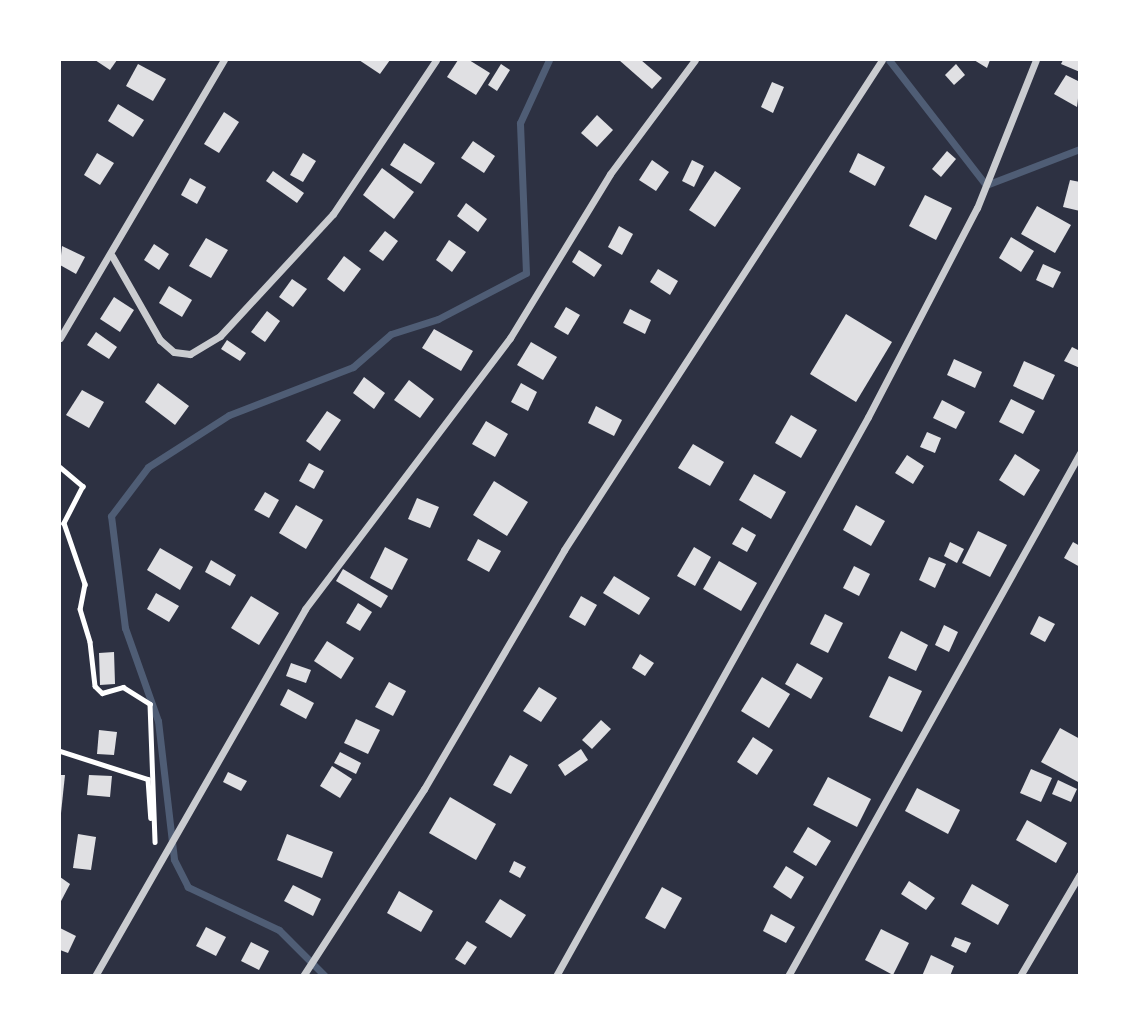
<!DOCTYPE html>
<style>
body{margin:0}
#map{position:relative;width:1139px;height:1035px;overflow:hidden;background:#2d3142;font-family:"Exo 2",sans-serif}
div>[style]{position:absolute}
.stream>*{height:7px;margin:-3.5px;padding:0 3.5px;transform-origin:3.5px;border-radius:3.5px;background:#4f5d75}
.building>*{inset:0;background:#e0e0e3}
.path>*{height:4.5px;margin:-2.25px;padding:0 2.25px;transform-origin:2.25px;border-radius:2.25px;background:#fff}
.minor>*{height:7px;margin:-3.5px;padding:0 3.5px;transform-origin:3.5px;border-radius:3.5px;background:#caccd0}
span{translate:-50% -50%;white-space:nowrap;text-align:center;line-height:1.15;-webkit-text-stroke:7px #fff;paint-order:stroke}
.frame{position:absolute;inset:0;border:61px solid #fff;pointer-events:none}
</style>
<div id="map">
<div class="stream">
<div style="left:889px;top:60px;width:158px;rotate:52.2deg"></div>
<div style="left:986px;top:185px;width:101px;rotate:-21deg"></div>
<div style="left:325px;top:976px;width:65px;rotate:-135deg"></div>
<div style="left:279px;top:930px;width:101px;rotate:-154.7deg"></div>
<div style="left:188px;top:887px;width:31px;rotate:-117deg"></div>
<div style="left:174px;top:859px;width:139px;rotate:-96.6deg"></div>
<div style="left:158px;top:721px;width:99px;rotate:-109.5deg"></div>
<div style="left:125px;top:628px;width:113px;rotate:-97.1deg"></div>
<div style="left:111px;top:516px;width:61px;rotate:-52.9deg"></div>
<div style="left:148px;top:467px;width:96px;rotate:-32.7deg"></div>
<div style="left:229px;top:415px;width:133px;rotate:-21.2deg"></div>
<div style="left:353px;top:367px;width:50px;rotate:-41deg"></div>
<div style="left:391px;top:334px;width:49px;rotate:-17.7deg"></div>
<div style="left:438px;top:319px;width:99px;rotate:-27.6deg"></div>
<div style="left:526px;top:273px;width:150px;rotate:-92.3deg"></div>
<div style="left:520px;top:123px;width:69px;rotate:-65.3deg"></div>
</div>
<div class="building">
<div style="clip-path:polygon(95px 60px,117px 60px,110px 70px)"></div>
<div style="clip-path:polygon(359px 60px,390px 60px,380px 74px)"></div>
<div style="clip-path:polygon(458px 60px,469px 60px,490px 73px,476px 95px,447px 77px)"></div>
<div style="clip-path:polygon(619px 60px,641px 60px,662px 78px,652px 89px)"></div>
<div style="clip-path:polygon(974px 60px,990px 60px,987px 68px)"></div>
<div style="clip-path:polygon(1063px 60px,1080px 60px,1080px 72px,1061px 64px)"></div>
<div style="clip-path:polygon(138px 64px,166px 79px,153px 101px,126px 86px)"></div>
<div style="clip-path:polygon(501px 64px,510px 70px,497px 91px,488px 85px)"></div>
<div style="clip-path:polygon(956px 64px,965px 75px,954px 85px,945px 75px)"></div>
<div style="clip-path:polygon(1066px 75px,1080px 82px,1077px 107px,1054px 94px)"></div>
<div style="clip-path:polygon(772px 82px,784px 87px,773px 113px,761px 107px)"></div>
<div style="clip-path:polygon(118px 104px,144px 120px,133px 137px,108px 121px)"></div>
<div style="clip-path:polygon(224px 112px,239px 122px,219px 153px,204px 144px)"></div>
<div style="clip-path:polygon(597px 115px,613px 130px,597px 147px,581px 133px)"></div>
<div style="clip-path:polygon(473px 141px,495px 156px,484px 173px,461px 158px)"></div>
<div style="clip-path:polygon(404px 143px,435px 163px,421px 184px,390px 165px)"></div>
<div style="clip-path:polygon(947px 151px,956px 159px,941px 177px,932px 169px)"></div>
<div style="clip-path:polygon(97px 153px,114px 163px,100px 185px,84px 175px)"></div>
<div style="clip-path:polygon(303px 153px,316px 161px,303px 182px,290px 175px)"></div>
<div style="clip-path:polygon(858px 153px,885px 167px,875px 186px,849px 172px)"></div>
<div style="clip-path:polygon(652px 160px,669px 172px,656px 191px,639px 180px)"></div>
<div style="clip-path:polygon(692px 160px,704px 166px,694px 187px,682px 181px)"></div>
<div style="clip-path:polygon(382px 168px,414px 192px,394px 219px,363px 195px)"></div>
<div style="clip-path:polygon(273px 171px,304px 193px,297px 203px,266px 181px)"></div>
<div style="clip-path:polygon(715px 171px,741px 188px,715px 227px,689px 210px)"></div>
<div style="clip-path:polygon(190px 178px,206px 187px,197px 204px,181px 195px)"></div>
<div style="clip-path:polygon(1070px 180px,1080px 182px,1080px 211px,1063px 207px)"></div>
<div style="clip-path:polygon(925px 195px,952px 208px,936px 240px,909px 226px)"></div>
<div style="clip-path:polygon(466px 203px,487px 219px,478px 232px,457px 216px)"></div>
<div style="clip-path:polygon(1037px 206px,1071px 225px,1055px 253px,1021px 234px)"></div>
<div style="clip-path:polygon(619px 226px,633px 234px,622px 255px,608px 247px)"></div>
<div style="clip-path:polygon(385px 231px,398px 241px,383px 261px,369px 251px)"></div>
<div style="clip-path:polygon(1011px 237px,1034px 251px,1021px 272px,999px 258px)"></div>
<div style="clip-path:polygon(206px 238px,228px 250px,211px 278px,189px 266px)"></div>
<div style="clip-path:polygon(449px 240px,466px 252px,452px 272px,436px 260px)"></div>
<div style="clip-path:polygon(154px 244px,169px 254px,159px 270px,144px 260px)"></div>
<div style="clip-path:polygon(62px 246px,85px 257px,76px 274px,60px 265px)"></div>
<div style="clip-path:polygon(579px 250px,602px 265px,594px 277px,572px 262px)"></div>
<div style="clip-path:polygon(344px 256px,361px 269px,344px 292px,327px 279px)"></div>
<div style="clip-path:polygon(1043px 264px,1061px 272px,1053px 288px,1036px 280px)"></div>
<div style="clip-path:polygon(658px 269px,678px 281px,670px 295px,650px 282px)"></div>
<div style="clip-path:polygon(292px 279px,307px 289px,293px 307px,279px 297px)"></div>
<div style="clip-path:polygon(169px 286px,192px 300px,182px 317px,159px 303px)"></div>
<div style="clip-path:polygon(114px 297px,134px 310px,120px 332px,100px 319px)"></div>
<div style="clip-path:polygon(566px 307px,580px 315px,568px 335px,554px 327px)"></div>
<div style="clip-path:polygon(630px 309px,651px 320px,645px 334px,623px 323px)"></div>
<div style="clip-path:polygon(267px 311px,280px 321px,265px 342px,251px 332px)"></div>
<div style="clip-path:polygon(846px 314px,892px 342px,856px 402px,810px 374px)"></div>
<div style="clip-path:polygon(434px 329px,473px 351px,461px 371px,422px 348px)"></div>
<div style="clip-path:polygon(96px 332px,117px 347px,109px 359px,87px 345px)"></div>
<div style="clip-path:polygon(227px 340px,246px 353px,240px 361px,221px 349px)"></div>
<div style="clip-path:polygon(531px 342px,557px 357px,543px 380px,517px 365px)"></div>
<div style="clip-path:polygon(1072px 347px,1080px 351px,1080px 368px,1064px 361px)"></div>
<div style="clip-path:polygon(954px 359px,982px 372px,975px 388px,947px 375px)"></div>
<div style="clip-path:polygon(1024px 361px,1055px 375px,1043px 400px,1013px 386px)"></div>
<div style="clip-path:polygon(364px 377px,385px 393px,374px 409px,353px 393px)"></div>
<div style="clip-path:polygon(409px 380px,434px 399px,420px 418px,394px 400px)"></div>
<div style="clip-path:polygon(158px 383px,189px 406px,175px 425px,145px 402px)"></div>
<div style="clip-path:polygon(521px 383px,537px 392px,528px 411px,511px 402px)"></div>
<div style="clip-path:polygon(82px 390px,104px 402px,89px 428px,66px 415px)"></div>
<div style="clip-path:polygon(1011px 399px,1035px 411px,1023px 434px,999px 422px)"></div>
<div style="clip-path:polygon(942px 400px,965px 412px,956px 429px,933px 418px)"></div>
<div style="clip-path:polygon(596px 406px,622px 420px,614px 436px,588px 423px)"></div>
<div style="clip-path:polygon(327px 411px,341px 420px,320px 451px,306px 441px)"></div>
<div style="clip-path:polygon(791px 415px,817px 430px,801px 458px,775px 443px)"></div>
<div style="clip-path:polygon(486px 421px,508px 434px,495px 457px,472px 444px)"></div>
<div style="clip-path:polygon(927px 432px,941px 438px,935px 453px,920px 447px)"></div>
<div style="clip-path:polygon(693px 444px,724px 462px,710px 486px,678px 468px)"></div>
<div style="clip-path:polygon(1015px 454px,1040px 470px,1024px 496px,999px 480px)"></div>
<div style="clip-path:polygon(907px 455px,924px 466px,913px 484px,895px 473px)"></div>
<div style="clip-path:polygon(309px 463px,324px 471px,314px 489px,299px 481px)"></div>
<div style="clip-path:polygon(754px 474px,786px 492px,771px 519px,739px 500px)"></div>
<div style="clip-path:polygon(494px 481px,528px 502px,507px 536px,473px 515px)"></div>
<div style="clip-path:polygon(265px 492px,279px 500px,269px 518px,254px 510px)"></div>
<div style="clip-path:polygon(417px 498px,439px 507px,430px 528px,408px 519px)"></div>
<div style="clip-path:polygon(296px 505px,323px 520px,306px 549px,279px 533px)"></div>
<div style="clip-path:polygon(856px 505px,885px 521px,871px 546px,843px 530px)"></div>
<div style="clip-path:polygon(742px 527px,756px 535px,747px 552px,732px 544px)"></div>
<div style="clip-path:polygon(978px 531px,1007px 545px,990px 577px,962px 563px)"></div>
<div style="clip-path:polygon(478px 539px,501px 551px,489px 572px,467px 560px)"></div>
<div style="clip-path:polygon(950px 542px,964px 549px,957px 563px,944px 556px)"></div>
<div style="clip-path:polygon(1073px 542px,1080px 546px,1080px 567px,1064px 558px)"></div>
<div style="clip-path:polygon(385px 547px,408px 559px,392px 590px,370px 578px)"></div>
<div style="clip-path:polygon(694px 547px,711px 557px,695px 586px,677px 576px)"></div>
<div style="clip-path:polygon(160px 548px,193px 567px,180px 590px,147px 570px)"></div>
<div style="clip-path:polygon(929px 557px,946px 564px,935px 588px,919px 580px)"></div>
<div style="clip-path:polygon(211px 560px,236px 575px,230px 586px,205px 572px)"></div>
<div style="clip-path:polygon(719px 561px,757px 583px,741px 611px,703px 589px)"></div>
<div style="clip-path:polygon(854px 566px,870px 574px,859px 596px,843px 588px)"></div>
<div style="clip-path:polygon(343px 569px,388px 596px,381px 608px,336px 581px)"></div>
<div style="clip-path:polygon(614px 576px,650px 598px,639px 615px,603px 593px)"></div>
<div style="clip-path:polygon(156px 593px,179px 606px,169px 622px,147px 609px)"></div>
<div style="clip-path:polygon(251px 596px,279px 613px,259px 645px,231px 628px)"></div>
<div style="clip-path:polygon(581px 596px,597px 605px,585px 626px,569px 617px)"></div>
<div style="clip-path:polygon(358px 603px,372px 612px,360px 631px,346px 623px)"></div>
<div style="clip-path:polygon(825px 614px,843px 623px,828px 653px,810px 644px)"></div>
<div style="clip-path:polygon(1039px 616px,1055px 624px,1045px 642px,1030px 634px)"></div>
<div style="clip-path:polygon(944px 625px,958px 632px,949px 652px,935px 645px)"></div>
<div style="clip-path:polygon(901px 631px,928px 645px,916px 671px,888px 658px)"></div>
<div style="clip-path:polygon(327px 641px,354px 658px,341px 679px,314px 661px)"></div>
<div style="clip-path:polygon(114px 652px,115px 684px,100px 685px,99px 653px)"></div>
<div style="clip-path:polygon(640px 654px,654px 663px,645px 676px,632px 668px)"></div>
<div style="clip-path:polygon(291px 663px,311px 670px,306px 683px,286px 676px)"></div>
<div style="clip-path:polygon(797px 663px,823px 678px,811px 699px,785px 684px)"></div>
<div style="clip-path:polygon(889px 676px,922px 691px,902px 732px,869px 717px)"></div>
<div style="clip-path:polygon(762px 677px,790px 694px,769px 728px,741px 711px)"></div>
<div style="clip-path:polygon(389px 682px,406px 691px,393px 716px,375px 707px)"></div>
<div style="clip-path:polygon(539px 687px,557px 698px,541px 722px,523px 711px)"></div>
<div style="clip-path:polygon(288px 689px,314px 703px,306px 719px,280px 705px)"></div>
<div style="clip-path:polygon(356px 719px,380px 730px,368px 754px,344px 743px)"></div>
<div style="clip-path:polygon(601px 720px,611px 729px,592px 749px,582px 740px)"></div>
<div style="clip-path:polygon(1060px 728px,1080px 739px,1080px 783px,1041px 762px)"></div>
<div style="clip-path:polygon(99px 730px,117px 732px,114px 755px,97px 754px)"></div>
<div style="clip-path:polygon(753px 737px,773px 750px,757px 775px,737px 762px)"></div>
<div style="clip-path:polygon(581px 749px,588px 760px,565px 776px,558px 765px)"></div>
<div style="clip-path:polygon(340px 752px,361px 763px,356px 774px,334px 763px)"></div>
<div style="clip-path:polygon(510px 755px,528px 765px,511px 794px,493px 785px)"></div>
<div style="clip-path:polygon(332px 766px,352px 779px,340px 798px,320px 786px)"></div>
<div style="clip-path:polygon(1031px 769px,1052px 778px,1041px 802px,1020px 793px)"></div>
<div style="clip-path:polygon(228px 772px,247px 781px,241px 791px,223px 782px)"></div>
<div style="clip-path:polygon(60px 775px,65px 775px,61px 813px,60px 813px)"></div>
<div style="clip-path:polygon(89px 775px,112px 776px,110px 797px,87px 795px)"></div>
<div style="clip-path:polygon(828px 777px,871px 799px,857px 827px,813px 805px)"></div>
<div style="clip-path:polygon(1058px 780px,1077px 789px,1071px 802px,1052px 794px)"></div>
<div style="clip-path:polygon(917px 788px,960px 810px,948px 834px,905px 811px)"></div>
<div style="clip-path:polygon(450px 797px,496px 824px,476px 860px,429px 833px)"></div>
<div style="clip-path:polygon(1027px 820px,1067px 843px,1056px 863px,1016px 840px)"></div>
<div style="clip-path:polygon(808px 827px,831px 841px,816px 866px,793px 852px)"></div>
<div style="clip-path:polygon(78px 834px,96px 837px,91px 870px,73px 868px)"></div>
<div style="clip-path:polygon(287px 834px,333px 852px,322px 878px,277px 860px)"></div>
<div style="clip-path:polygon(514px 861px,526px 867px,520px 878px,509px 872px)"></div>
<div style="clip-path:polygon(786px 866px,804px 877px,791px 899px,773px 887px)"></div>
<div style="clip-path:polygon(60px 877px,70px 884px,60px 903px)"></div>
<div style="clip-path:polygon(909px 881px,935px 898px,926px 910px,901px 894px)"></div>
<div style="clip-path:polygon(972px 884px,1009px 905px,998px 925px,961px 904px)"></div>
<div style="clip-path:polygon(293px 885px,321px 899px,313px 916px,284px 901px)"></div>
<div style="clip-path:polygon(662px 887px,682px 898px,665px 929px,645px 918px)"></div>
<div style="clip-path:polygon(399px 891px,433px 911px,421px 932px,387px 913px)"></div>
<div style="clip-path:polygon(500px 899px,526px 915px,511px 938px,485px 922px)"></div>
<div style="clip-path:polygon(771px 914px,795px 927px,786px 943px,763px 931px)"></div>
<div style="clip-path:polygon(206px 927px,226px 937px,216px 956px,196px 946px)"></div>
<div style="clip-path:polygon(60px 928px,76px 936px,68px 953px,60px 950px)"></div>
<div style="clip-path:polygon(881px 929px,909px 943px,893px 975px,865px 960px)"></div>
<div style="clip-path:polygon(955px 937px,971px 943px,966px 953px,951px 946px)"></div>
<div style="clip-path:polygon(467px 941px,477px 947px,465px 965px,455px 959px)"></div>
<div style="clip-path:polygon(251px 942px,269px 951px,259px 970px,241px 961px)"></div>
<div style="clip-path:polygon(931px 955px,954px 966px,950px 976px,922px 976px)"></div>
</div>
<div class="path">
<div style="left:60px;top:467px;width:30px;rotate:40deg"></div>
<div style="left:83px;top:486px;width:42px;rotate:117.2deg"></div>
<div style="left:64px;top:523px;width:65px;rotate:71deg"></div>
<div style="left:85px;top:584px;width:25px;rotate:101deg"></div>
<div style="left:80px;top:609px;width:34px;rotate:73deg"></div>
<div style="left:90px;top:642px;width:44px;rotate:83.5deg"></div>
<div style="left:95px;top:686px;width:10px;rotate:45deg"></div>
<div style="left:102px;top:693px;width:22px;rotate:-16deg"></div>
<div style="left:123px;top:687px;width:32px;rotate:32deg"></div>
<div style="left:150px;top:704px;width:138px;rotate:87.9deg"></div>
<div style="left:60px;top:751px;width:92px;rotate:17.7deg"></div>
<div style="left:148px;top:779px;width:39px;rotate:86deg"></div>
</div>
<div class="minor">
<div style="left:112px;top:256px;width:97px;rotate:60.3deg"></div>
<div style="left:160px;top:340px;width:18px;rotate:41deg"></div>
<div style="left:174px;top:352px;width:16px;rotate:7deg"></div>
<div style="left:190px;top:354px;width:35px;rotate:-31deg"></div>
<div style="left:220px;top:336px;width:166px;rotate:-47.2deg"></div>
<div style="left:333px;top:214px;width:185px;rotate:-56.2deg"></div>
<div style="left:60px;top:338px;width:323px;rotate:-59.5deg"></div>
<div style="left:95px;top:976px;width:423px;rotate:-60.2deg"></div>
<div style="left:305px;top:609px;width:340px;rotate:-52.9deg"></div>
<div style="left:510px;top:338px;width:192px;rotate:-58.6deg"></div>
<div style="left:610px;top:174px;width:142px;rotate:-53.3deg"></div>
<div style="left:303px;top:976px;width:223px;rotate:-57.1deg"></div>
<div style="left:424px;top:789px;width:277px;rotate:-59.6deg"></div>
<div style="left:564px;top:550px;width:584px;rotate:-57.02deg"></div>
<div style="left:556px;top:976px;width:640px;rotate:-60.83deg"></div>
<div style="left:868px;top:417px;width:236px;rotate:-62.5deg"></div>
<div style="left:977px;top:208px;width:159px;rotate:-68.3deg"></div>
<div style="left:788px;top:976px;width:599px;rotate:-60.82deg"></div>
<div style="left:1020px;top:976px;width:118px;rotate:-59.5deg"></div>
</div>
<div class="frame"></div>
</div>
